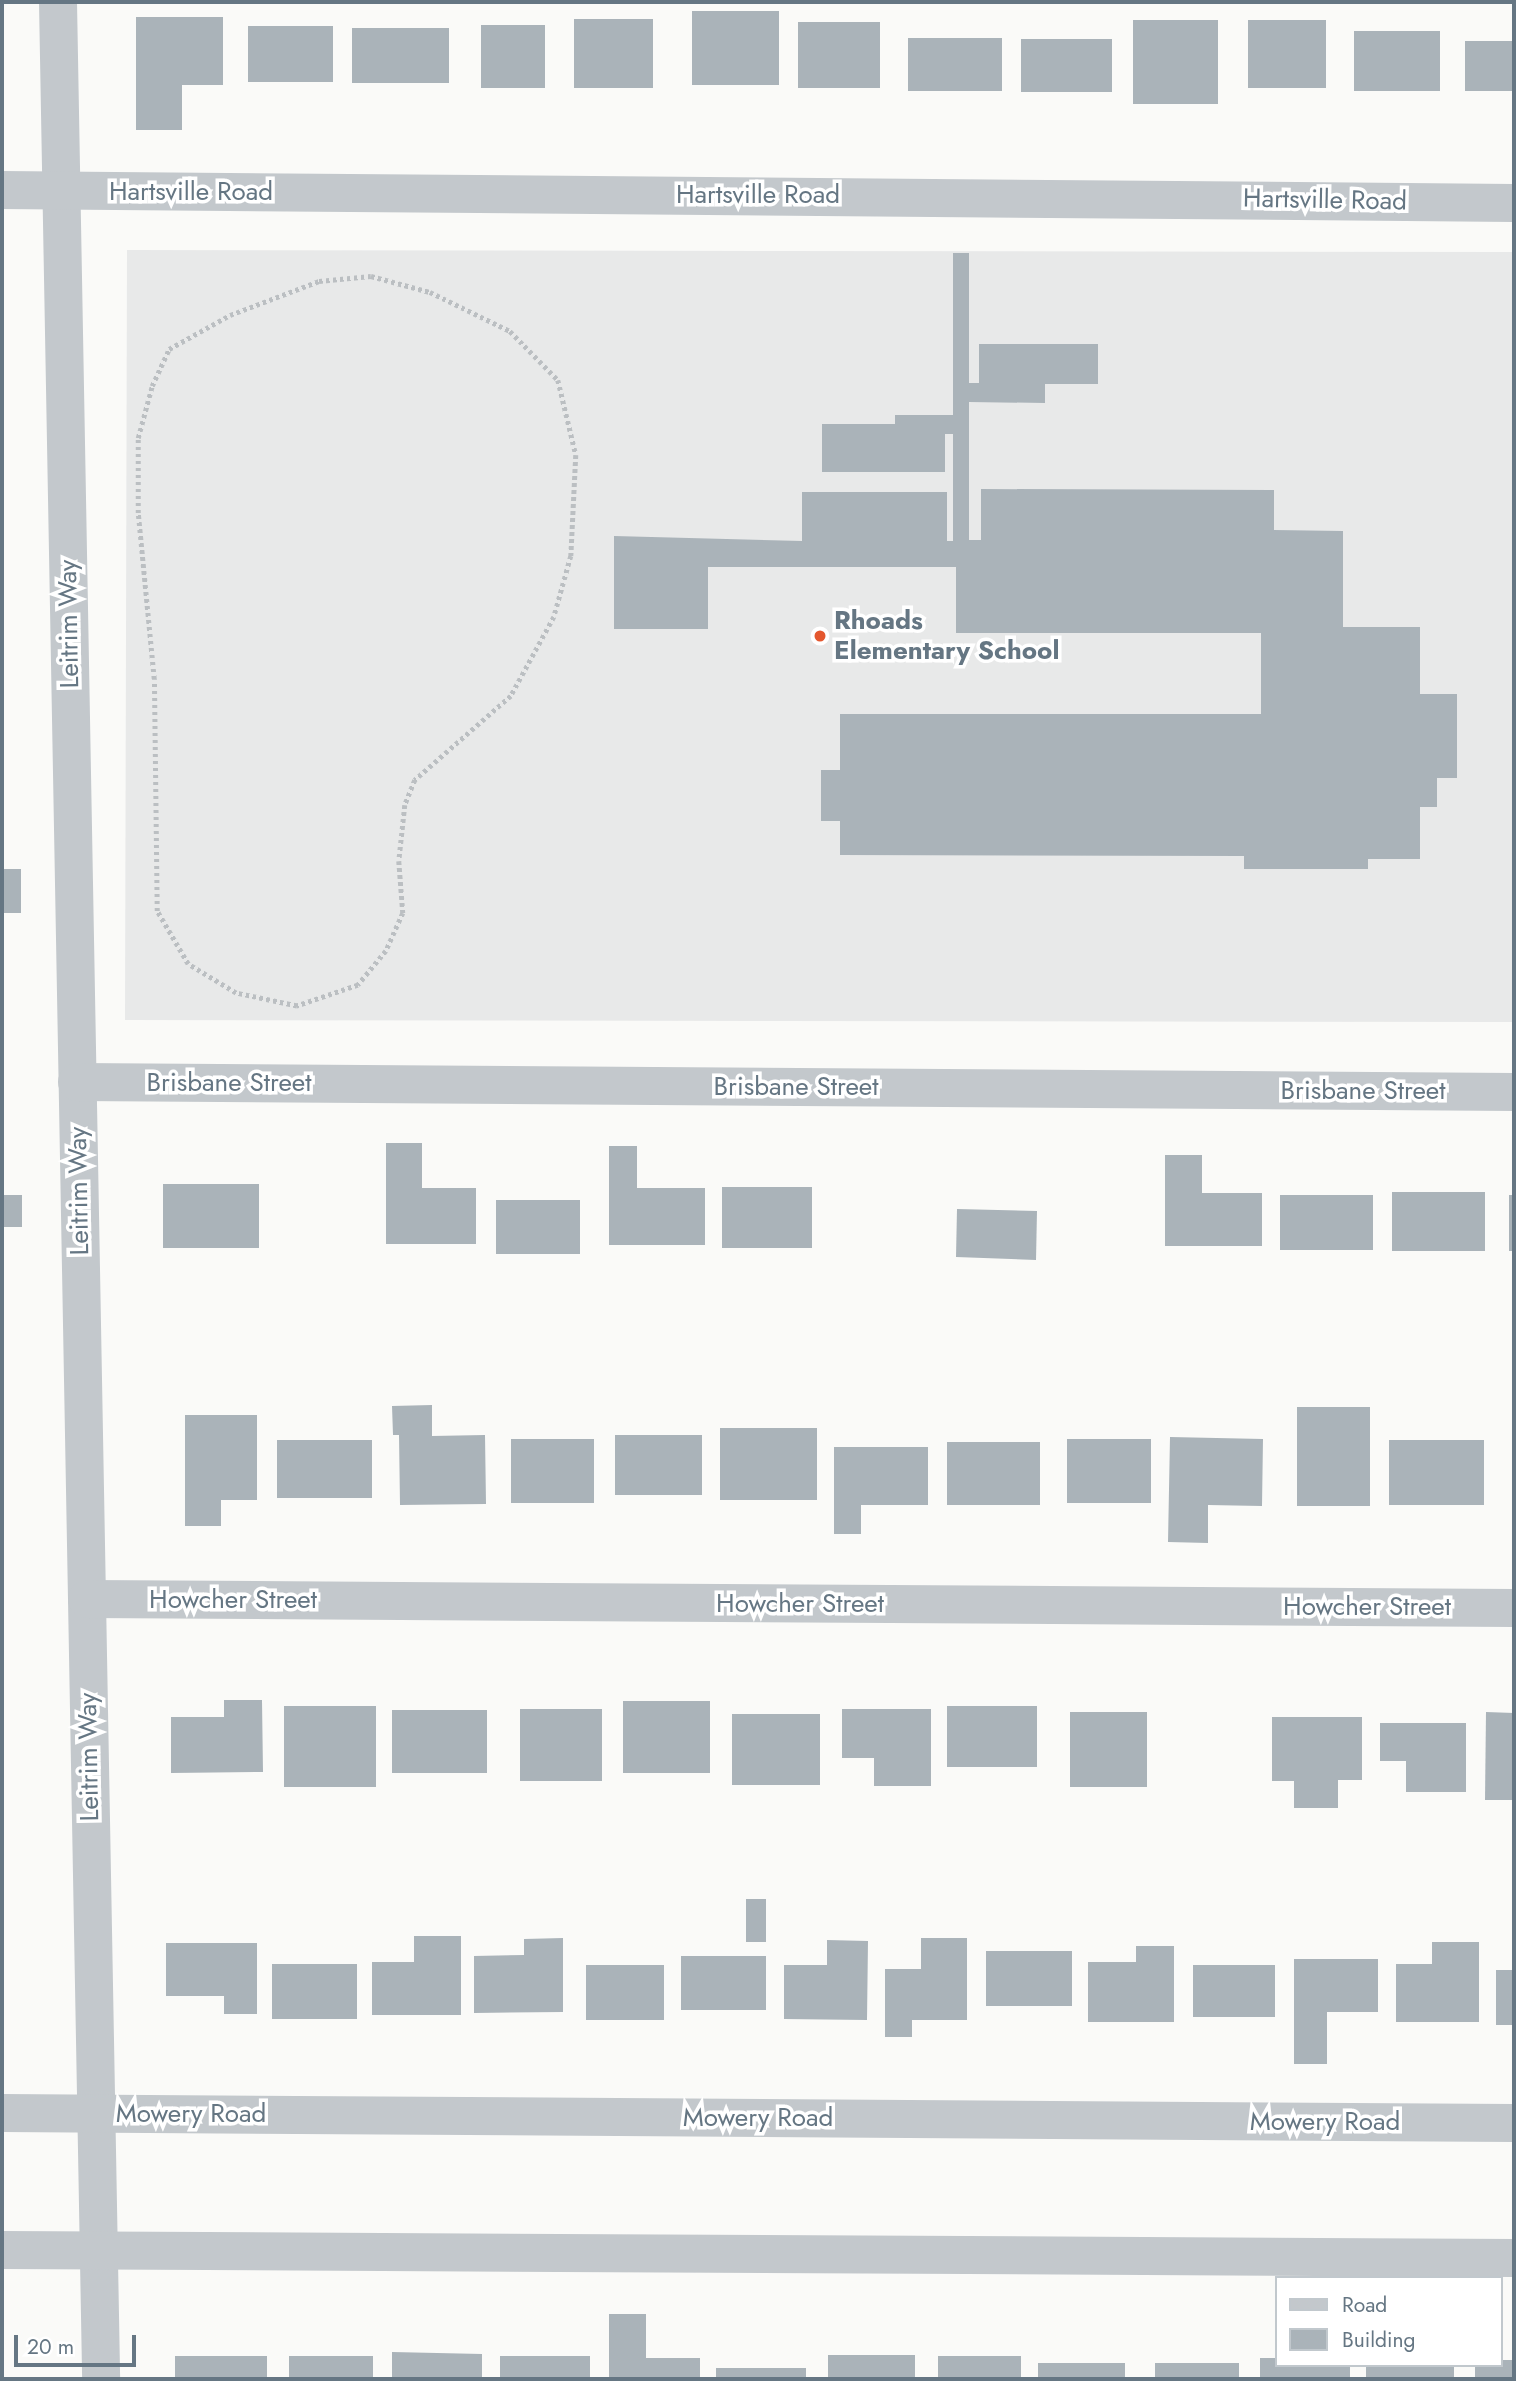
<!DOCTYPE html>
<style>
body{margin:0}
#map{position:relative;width:1516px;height:2381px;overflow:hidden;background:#fafaf8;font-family:Jost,sans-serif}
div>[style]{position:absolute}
.built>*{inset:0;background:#e8e9e9}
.building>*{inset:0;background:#aab3b9}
.path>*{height:4.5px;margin-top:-2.25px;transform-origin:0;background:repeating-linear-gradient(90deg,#bbbfc2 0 3.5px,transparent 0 7px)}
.minor>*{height:38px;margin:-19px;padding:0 19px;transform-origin:19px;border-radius:19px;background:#c3c8cc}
.dots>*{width:19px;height:19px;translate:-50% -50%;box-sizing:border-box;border:4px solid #fff;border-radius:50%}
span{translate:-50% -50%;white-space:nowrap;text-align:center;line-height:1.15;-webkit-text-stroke:7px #fff;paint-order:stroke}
.street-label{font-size:26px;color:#657683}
.poi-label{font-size:26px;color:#657683;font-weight:700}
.left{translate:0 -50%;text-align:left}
.frame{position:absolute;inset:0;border:4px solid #657683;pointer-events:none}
.legend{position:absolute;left:1275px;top:2276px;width:228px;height:91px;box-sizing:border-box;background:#fff;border:2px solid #c1c8cd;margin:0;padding:9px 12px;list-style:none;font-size:21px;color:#657683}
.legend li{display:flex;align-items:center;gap:14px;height:35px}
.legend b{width:35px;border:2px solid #c1c8cd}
.scale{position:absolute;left:14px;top:2335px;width:122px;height:32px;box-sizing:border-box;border:4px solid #657683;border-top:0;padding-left:9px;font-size:21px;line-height:24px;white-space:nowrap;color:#657683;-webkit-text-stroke:5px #fff;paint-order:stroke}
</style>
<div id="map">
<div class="built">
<div style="clip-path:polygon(127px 250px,1514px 252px,1514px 1022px,125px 1020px)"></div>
</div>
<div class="building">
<div style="clip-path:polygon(692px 11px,779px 11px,779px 85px,692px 85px)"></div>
<div style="clip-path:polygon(136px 17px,223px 17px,223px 85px,182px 85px,182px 130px,136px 130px)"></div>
<div style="clip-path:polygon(574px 19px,653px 19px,653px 88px,574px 88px)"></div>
<div style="clip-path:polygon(1133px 20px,1218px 20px,1218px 104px,1133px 104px)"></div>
<div style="clip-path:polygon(1248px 20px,1326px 20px,1326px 88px,1248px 88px)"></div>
<div style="clip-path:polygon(798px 22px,880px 22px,880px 88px,798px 88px)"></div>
<div style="clip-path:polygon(481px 25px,545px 25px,545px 88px,481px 88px)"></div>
<div style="clip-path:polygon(248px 26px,333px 26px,333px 82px,248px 82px)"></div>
<div style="clip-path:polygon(352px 28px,449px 28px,449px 83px,352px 83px)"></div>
<div style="clip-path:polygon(1354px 31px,1440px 31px,1440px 91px,1354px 91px)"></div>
<div style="clip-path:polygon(908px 38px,1002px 38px,1002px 91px,908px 91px)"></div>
<div style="clip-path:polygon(1021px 39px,1112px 39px,1112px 92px,1021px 92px)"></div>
<div style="clip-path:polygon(1465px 41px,1514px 41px,1514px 91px,1465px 91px)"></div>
<div style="clip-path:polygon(953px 253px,969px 253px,969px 383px,979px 383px,979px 344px,1098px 344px,1098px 384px,1045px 384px,1045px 403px,969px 402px,969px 540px,981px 540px,981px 489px,1274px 490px,1274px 530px,1343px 531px,1343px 627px,1420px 627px,1420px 694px,1457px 694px,1457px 778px,1437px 778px,1437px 807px,1420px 807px,1420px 859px,1368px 859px,1368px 869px,1244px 869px,1244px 856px,840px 855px,840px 821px,821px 821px,821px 770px,840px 770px,840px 714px,1261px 714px,1261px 633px,956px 633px,956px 567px,708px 567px,708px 629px,614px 629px,614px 536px,802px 541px,802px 492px,947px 492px,947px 541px,953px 541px,953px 434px,945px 434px,945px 472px,822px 472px,822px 424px,895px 424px,895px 415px,953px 415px)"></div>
<div style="clip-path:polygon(2px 869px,21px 869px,21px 913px,2px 913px)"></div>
<div style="clip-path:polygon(386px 1143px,422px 1143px,422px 1188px,476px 1188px,476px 1244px,386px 1244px)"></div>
<div style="clip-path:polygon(609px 1146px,637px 1146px,637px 1188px,705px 1188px,705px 1245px,609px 1245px)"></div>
<div style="clip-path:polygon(1165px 1155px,1202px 1155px,1202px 1193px,1262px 1193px,1262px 1246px,1165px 1246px)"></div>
<div style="clip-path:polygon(163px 1184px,259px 1184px,259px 1248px,163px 1248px)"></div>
<div style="clip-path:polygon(722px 1187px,812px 1187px,812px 1248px,722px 1248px)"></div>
<div style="clip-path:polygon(1392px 1192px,1485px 1192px,1485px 1251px,1392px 1251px)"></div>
<div style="clip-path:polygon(2px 1195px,22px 1195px,22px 1227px,2px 1227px)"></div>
<div style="clip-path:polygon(1280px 1195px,1373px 1195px,1373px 1250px,1280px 1250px)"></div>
<div style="clip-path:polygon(1509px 1195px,1514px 1195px,1514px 1251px,1509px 1251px)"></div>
<div style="clip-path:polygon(496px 1200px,580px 1200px,580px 1254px,496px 1254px)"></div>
<div style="clip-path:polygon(957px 1209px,1037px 1211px,1036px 1260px,956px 1257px)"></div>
<div style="clip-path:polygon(432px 1405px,432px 1436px,485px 1435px,486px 1504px,400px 1505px,399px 1435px,393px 1435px,392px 1406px)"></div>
<div style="clip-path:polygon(1297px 1407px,1370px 1407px,1370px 1506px,1297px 1506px)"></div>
<div style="clip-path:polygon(185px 1415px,257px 1415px,257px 1500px,221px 1500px,221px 1526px,185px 1526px)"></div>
<div style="clip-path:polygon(720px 1428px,817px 1428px,817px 1500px,720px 1500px)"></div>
<div style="clip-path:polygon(615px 1435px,702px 1435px,702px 1495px,615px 1495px)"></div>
<div style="clip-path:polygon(1170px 1437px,1263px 1439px,1262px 1506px,1208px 1505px,1208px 1543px,1168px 1542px)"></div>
<div style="clip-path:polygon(511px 1439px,594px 1439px,594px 1503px,511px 1503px)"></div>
<div style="clip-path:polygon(1067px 1439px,1151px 1439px,1151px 1503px,1067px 1503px)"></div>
<div style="clip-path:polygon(277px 1440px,372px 1440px,372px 1498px,277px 1498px)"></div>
<div style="clip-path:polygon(1389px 1440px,1484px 1440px,1484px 1505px,1389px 1505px)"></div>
<div style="clip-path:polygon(947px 1442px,1040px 1442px,1040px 1505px,947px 1505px)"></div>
<div style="clip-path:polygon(834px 1447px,928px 1447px,928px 1505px,861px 1505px,861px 1534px,834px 1534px)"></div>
<div style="clip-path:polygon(224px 1700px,262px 1700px,263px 1772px,171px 1773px,171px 1717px,224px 1717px)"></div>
<div style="clip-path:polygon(623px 1701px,710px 1701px,710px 1773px,623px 1773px)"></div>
<div style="clip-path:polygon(284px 1706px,376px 1706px,376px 1787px,284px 1787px)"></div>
<div style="clip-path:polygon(947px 1706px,1037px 1706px,1037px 1767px,947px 1767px)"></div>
<div style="clip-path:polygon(520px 1709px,602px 1709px,602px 1781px,520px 1781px)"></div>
<div style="clip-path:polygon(842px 1709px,931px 1709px,931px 1786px,874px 1786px,874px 1758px,842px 1758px)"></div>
<div style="clip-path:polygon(392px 1710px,487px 1710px,487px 1773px,392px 1773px)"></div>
<div style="clip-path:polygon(1070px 1712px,1147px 1712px,1147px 1787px,1070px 1787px)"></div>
<div style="clip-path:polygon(1486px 1712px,1514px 1713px,1514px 1800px,1485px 1800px)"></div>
<div style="clip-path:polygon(732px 1714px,820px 1714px,820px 1785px,732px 1785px)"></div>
<div style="clip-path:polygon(1272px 1717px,1362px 1717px,1362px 1780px,1338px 1780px,1338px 1808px,1294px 1808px,1294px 1781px,1272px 1781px)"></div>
<div style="clip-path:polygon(1380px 1723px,1466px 1723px,1466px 1792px,1406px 1792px,1406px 1761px,1380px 1761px)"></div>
<div style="clip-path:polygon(746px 1899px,766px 1899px,766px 1942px,746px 1942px)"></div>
<div style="clip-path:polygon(414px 1936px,461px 1936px,461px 2015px,372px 2015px,372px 1962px,414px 1962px)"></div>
<div style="clip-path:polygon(563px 1938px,563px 2012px,474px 2013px,474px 1956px,524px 1955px,524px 1939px)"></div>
<div style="clip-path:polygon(921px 1938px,967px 1938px,967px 2020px,912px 2020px,912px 2037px,885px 2037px,885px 1969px,921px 1969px)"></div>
<div style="clip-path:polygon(827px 1940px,868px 1941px,867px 2020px,784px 2019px,784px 1965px,827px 1965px)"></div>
<div style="clip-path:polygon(1432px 1942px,1479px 1942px,1479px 2022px,1396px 2022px,1396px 1964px,1432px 1964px)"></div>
<div style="clip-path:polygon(166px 1943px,257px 1943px,257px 2014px,224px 2014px,224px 1996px,166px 1996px)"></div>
<div style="clip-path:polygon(1136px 1946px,1174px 1946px,1174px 2022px,1088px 2022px,1088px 1962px,1136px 1962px)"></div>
<div style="clip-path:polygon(986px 1951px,1072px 1951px,1072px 2006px,986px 2006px)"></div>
<div style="clip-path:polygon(681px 1956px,766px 1956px,766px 2010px,681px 2010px)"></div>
<div style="clip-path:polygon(1294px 1959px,1378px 1959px,1378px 2012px,1327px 2012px,1327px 2064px,1294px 2064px)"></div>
<div style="clip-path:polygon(272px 1964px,357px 1964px,357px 2019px,272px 2019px)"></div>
<div style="clip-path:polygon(586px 1965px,664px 1965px,664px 2020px,586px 2020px)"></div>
<div style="clip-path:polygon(1193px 1965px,1275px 1965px,1275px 2017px,1193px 2017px)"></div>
<div style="clip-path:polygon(1496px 1970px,1514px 1970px,1514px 2025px,1496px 2025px)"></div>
<div style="clip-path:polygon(609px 2314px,646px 2314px,646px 2358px,700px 2358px,700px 2379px,609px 2379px)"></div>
<div style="clip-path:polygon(392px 2352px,482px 2354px,482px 2379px,392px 2379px)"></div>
<div style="clip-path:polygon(828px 2355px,915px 2355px,915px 2379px,828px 2379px)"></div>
<div style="clip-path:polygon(175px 2356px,267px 2356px,267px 2379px,175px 2379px)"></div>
<div style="clip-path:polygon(289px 2356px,373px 2356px,373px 2379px,289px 2379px)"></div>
<div style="clip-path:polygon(500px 2356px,590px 2356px,590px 2379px,500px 2379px)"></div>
<div style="clip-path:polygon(938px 2356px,1021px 2356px,1021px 2379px,938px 2379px)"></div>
<div style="clip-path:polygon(1260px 2358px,1276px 2358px,1276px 2365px,1350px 2365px,1350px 2379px,1260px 2379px)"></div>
<div style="clip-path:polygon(1500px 2360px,1514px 2360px,1514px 2379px,1475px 2379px,1475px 2365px,1500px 2365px)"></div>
<div style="clip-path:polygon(1038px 2363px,1125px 2363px,1125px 2379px,1038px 2379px)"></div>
<div style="clip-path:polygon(1155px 2363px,1239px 2363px,1239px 2379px,1155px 2379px)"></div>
<div style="clip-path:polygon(1366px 2365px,1454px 2365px,1454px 2379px,1366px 2379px)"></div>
<div style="clip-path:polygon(716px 2368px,806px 2368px,806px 2379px,716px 2379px)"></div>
</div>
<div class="path">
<div style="left:371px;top:276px;width:61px;rotate:15.2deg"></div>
<div style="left:430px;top:292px;width:89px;rotate:26deg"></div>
<div style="left:510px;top:331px;width:69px;rotate:45.6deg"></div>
<div style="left:558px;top:380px;width:77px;rotate:76.5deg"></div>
<div style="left:576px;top:455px;width:101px;rotate:92.8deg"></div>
<div style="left:571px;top:556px;width:63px;rotate:105.6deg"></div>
<div style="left:554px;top:617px;width:90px;rotate:118.6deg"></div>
<div style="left:511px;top:696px;width:128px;rotate:138.8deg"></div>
<div style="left:415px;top:780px;width:27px;rotate:112deg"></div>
<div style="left:405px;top:805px;width:56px;rotate:96.1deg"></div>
<div style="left:399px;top:861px;width:52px;rotate:85.6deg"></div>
<div style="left:403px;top:913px;width:42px;rotate:114.1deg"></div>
<div style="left:386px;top:951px;width:44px;rotate:129.5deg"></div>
<div style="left:358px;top:985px;width:65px;rotate:161deg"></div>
<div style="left:297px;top:1006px;width:62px;rotate:-168deg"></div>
<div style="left:236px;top:993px;width:56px;rotate:-148.9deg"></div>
<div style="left:188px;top:964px;width:61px;rotate:-120.3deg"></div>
<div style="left:157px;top:911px;width:232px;rotate:-90.7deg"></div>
<div style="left:154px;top:679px;width:167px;rotate:-95.5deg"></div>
<div style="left:138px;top:513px;width:75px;rotate:-90deg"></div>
<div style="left:138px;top:438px;width:54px;rotate:-74.9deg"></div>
<div style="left:152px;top:386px;width:41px;rotate:-65.3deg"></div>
<div style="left:169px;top:349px;width:70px;rotate:-29.1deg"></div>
<div style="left:230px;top:315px;width:95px;rotate:-20.9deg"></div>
<div style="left:319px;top:281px;width:52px;rotate:-5.5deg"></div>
</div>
<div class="minor">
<div style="left:58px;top:2px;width:2377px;rotate:88.96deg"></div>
<div style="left:2px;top:190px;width:1512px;rotate:0.49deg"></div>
<div style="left:77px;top:1082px;width:1437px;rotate:0.4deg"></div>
<div style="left:87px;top:1599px;width:1427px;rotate:0.36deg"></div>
<div style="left:2px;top:2113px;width:1512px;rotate:0.38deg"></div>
<div style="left:2px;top:2250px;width:1512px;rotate:0.3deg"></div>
</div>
<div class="dots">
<div style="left:820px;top:636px;background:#e4572e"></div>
</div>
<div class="street-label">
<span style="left:191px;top:192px">Hartsville Road</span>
<span style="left:758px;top:195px">Hartsville Road</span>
<span style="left:1325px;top:200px;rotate:1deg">Hartsville Road</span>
<span style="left:69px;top:624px;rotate:-91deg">Leitrim Way</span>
<span style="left:229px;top:1083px">Brisbane Street</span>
<span style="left:796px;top:1087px">Brisbane Street</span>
<span style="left:1363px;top:1091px">Brisbane Street</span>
<span style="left:79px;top:1191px;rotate:-91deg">Leitrim Way</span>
<span style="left:233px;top:1600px">Howcher Street</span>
<span style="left:800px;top:1604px">Howcher Street</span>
<span style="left:1367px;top:1607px">Howcher Street</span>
<span style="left:89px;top:1757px;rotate:-91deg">Leitrim Way</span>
<span style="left:191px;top:2114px">Mowery Road</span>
<span style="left:758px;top:2118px">Mowery Road</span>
<span style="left:1325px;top:2122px">Mowery Road</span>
</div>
<div class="poi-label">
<span class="left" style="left:834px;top:636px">Rhoads<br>Elementary School</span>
</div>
<div class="frame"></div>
<ul class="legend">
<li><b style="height:9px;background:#c3c8cc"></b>Road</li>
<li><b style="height:19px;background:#aab3b9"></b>Building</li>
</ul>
<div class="scale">20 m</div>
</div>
